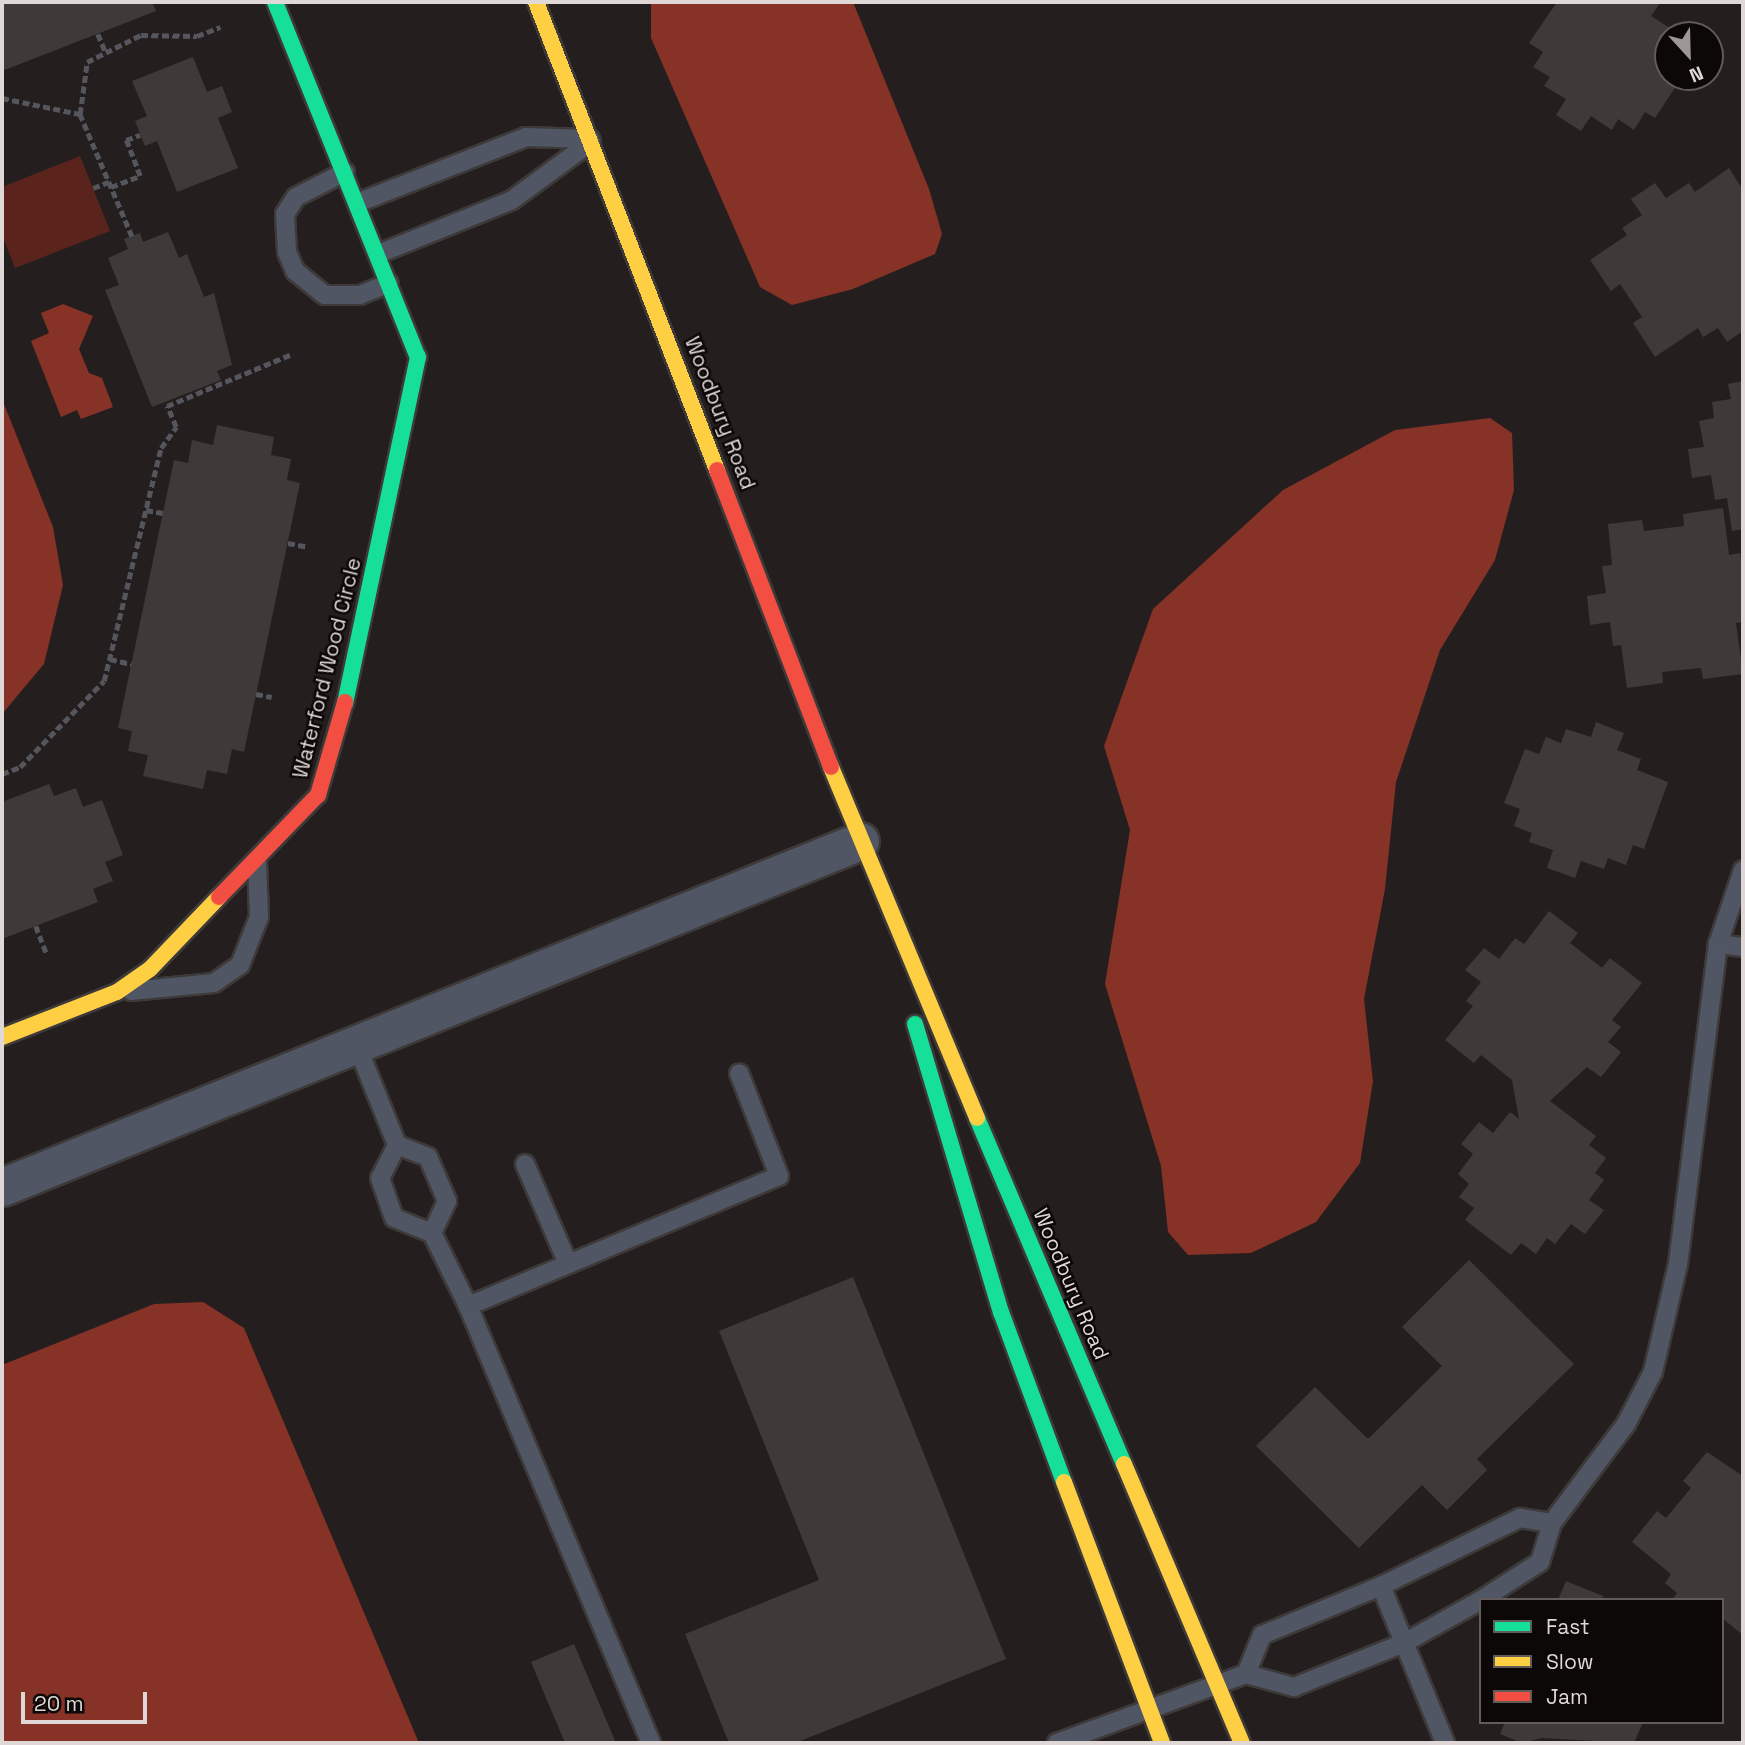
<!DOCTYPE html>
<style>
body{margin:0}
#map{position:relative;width:1745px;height:1745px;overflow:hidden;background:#241f1e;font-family:"Space Grotesk",sans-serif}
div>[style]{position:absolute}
.green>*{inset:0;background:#5a241c}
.water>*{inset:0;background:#863226}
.building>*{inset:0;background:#3f3a39}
.path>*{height:4.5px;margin-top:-2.25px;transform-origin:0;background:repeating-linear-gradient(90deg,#54555d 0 7px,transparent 0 10.5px)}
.roads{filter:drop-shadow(2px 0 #3d3a39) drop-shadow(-2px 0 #3d3a39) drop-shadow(0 2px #3d3a39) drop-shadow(0 -2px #3d3a39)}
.lane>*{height:18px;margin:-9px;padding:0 9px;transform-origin:9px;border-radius:9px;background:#515664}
.street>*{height:37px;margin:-18.5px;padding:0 18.5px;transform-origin:18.5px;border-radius:18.5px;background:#515664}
.fast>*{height:16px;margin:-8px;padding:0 8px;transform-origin:8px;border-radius:8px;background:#16e098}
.slow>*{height:16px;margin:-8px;padding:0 8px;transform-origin:8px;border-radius:8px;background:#ffcf43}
.jam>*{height:16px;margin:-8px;padding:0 8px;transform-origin:8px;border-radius:8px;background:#f24e42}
span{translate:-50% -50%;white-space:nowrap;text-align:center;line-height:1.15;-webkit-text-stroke:5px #0d0808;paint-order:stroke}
.street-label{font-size:21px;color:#dfd8d6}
.frame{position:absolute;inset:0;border:4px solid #dfd8d6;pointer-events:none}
.legend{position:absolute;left:1479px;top:1598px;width:245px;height:126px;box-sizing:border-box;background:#0d0808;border:2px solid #615b5a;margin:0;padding:9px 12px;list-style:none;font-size:21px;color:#dfd8d6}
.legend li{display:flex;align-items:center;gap:14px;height:35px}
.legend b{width:35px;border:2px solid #615b5a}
.north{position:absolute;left:1654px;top:21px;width:70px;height:70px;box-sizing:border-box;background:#0d0808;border:2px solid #615b5a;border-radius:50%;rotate:158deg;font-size:19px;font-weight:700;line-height:28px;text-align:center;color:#dfd8d6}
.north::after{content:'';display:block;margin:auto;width:24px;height:32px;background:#9e9796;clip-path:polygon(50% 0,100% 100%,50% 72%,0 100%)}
.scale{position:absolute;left:21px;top:1692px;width:126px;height:32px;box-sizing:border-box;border:4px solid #dfd8d6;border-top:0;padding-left:9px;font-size:21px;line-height:24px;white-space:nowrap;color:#dfd8d6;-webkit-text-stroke:5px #0d0808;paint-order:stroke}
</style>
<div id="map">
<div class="green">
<div style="clip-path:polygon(80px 156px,110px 231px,15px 268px,2px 235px,2px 187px)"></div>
</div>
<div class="water">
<div style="clip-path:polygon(651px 2px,853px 2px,929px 189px,942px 234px,935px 254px,853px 289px,792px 305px,760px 287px,651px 38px)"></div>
<div style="clip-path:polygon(63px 304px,93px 316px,79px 349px,89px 373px,102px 378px,113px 407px,81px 419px,77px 410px,61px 417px,31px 341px,49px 333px,41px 313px)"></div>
<div style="clip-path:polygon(2px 399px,53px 527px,63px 585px,44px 664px,2px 714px)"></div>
<div style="clip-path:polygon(1490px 418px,1512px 433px,1514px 490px,1495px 560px,1440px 650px,1396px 782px,1385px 889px,1364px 999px,1373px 1081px,1360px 1163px,1316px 1222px,1251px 1253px,1188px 1255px,1168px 1232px,1161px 1166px,1105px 984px,1130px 830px,1104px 746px,1153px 609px,1283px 490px,1395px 430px)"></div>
<div style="clip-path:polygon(203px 1302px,244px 1328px,419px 1743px,2px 1743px,2px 1365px,154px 1304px)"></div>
</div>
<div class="building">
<div style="clip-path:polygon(2px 2px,152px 2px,156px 11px,2px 71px)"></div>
<div style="clip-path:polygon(1557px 2px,1661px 2px,1651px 16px,1673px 30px,1666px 40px,1668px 77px,1682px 77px,1655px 118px,1645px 112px,1634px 130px,1618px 119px,1612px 130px,1591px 116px,1581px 131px,1556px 115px,1566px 99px,1544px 86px,1550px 77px,1533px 67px,1543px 52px,1529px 43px)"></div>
<div style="clip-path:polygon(193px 57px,207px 92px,222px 86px,232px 112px,218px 118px,238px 168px,177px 192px,157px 141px,145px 146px,135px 121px,147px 116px,132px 81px)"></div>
<div style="clip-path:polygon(1729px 168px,1743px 190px,1743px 331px,1727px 342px,1718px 328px,1703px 337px,1698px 328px,1655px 357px,1633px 323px,1642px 317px,1620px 284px,1611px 291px,1590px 260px,1627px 235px,1622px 228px,1642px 215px,1631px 199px,1655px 183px,1666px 198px,1689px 183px,1695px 192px)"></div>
<div style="clip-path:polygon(168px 232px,179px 258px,187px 254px,204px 297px,214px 293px,232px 365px,217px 371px,221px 380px,152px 407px,105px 290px,119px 285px,108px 258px,128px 249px,124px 239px,140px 233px,143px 242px)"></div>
<div style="clip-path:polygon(1743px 381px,1743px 529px,1732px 531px,1727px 498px,1715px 500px,1711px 475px,1692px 478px,1688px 449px,1704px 447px,1699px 421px,1714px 418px,1712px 402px,1731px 399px,1728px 384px)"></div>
<div style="clip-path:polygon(217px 425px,274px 437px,271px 455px,291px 459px,287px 480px,300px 483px,244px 752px,232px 749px,227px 774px,207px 770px,203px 789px,143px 776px,148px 755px,128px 751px,132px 731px,118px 728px,174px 460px,188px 463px,192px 440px,213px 445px)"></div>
<div style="clip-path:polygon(1723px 508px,1729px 555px,1740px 553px,1743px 573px,1743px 622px,1736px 623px,1743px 674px,1703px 679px,1701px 668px,1662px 672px,1663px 683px,1627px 688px,1621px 645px,1613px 646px,1610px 622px,1590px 625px,1587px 596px,1606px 593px,1602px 566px,1612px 565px,1608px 524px,1642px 520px,1644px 531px,1684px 526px,1683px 514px)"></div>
<div style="clip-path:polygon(1596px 722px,1624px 733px,1617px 750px,1641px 759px,1637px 770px,1668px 782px,1644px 849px,1633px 845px,1626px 865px,1608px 858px,1604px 869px,1581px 861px,1575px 878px,1547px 868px,1553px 850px,1529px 842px,1532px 833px,1514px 826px,1520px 809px,1504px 803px,1525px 749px,1539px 754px,1546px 737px,1561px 743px,1566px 729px,1591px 737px)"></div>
<div style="clip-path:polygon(49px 784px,54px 796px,76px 788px,83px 807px,102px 800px,123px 855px,105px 862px,113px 881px,93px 889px,98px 902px,2px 939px,2px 802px)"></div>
<div style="clip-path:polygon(1549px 911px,1578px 933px,1570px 943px,1602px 968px,1610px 958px,1642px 983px,1612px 1020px,1621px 1027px,1608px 1042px,1621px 1052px,1601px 1077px,1587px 1067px,1550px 1101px,1596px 1136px,1589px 1145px,1606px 1158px,1595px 1173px,1604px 1180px,1589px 1200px,1604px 1210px,1585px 1234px,1571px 1224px,1555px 1244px,1547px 1238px,1536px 1254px,1521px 1243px,1511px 1255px,1465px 1220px,1474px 1208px,1459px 1197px,1469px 1184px,1458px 1174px,1473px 1154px,1461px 1144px,1479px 1122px,1493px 1133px,1510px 1112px,1519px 1119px,1512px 1080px,1481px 1055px,1474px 1063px,1445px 1040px,1473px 1006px,1466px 1001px,1481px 982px,1465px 970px,1484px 948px,1499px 959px,1515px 938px,1524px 944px)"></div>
<div style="clip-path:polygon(1469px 1260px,1574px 1364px,1477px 1459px,1487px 1470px,1447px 1510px,1422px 1485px,1359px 1548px,1256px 1446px,1315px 1387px,1368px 1439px,1442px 1366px,1402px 1327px)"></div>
<div style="clip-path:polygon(853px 1277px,1006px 1659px,795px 1743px,729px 1743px,685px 1634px,819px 1580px,719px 1331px)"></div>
<div style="clip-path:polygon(1707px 1452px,1743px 1476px,1743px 1635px,1722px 1618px,1722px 1600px,1672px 1600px,1677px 1593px,1665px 1583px,1671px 1574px,1632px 1542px,1657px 1511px,1666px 1518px,1691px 1488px,1683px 1481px)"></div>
<div style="clip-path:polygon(1566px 1581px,1603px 1596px,1602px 1600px,1558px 1600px)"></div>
<div style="clip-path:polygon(574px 1644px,616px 1743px,565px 1743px,531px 1662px)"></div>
<div style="clip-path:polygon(1505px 1722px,1643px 1722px,1634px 1743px,1542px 1738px,1522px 1743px,1500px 1734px)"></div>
</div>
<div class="path">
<div style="left:98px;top:34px;width:21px;rotate:67deg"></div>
<div style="left:2px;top:98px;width:80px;rotate:11.6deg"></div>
<div style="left:80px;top:114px;width:133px;rotate:66.9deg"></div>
<div style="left:80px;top:114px;width:52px;rotate:-82.3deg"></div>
<div style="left:87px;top:62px;width:60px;rotate:-26.6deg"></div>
<div style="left:141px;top:35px;width:56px;rotate:1deg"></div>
<div style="left:197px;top:36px;width:25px;rotate:-21deg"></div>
<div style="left:111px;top:187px;width:31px;rotate:-21deg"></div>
<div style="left:140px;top:176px;width:39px;rotate:-111deg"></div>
<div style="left:126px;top:140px;width:15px;rotate:-20deg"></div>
<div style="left:93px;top:188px;width:17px;rotate:-21deg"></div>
<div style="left:146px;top:510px;width:17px;rotate:10deg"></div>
<div style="left:288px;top:543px;width:20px;rotate:11deg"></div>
<div style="left:110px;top:659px;width:22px;rotate:13deg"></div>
<div style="left:256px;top:694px;width:16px;rotate:11deg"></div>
<div style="left:2px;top:774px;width:19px;rotate:-21deg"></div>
<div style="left:20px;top:767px;width:120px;rotate:-45.7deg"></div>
<div style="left:104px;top:681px;width:240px;rotate:-76.3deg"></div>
<div style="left:161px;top:448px;width:26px;rotate:-54deg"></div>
<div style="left:176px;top:427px;width:23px;rotate:-113deg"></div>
<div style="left:167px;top:406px;width:135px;rotate:-22.6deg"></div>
<div style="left:36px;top:926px;width:30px;rotate:69deg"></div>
</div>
<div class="roads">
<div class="lane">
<div style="left:345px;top:172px;width:55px;rotate:153deg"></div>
<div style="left:296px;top:197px;width:20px;rotate:123deg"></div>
<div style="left:285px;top:214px;width:38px;rotate:87deg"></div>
<div style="left:287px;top:252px;width:21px;rotate:67deg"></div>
<div style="left:295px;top:271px;width:38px;rotate:39deg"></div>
<div style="left:325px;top:295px;width:35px"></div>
<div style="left:360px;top:295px;width:31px;rotate:-22deg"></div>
<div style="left:357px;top:203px;width:181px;rotate:-21.3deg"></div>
<div style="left:526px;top:137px;width:64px;rotate:1.8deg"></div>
<div style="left:378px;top:254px;width:144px;rotate:-21.9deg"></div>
<div style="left:512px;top:200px;width:98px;rotate:-36.3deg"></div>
<div style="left:1718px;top:944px;width:25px;rotate:7deg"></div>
<div style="left:131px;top:991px;width:83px;rotate:-5.5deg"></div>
<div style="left:214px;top:983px;width:32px;rotate:-35deg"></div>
<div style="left:240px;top:965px;width:52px;rotate:-68.4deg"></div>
<div style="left:259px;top:917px;width:56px;rotate:-92deg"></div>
<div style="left:356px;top:1043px;width:110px;rotate:68.1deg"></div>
<div style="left:397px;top:1145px;width:33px;rotate:21deg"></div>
<div style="left:428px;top:1157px;width:48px;rotate:66.6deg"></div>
<div style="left:447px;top:1201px;width:35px;rotate:115deg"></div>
<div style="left:397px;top:1145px;width:37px;rotate:117deg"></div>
<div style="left:380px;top:1178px;width:42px;rotate:70.7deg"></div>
<div style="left:394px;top:1218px;width:41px;rotate:21.5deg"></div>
<div style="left:432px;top:1233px;width:81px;rotate:63.7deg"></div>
<div style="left:525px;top:1164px;width:109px;rotate:66.7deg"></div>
<div style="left:1381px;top:1586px;width:170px;rotate:67.8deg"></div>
<div style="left:1481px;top:1600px;width:70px;rotate:-32.8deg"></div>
<div style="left:1540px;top:1562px;width:41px;rotate:-72.9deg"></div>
<div style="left:1552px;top:1523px;width:124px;rotate:-53.2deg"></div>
<div style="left:1626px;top:1424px;width:59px;rotate:-62.6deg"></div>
<div style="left:1653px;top:1372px;width:111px;rotate:-77deg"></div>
<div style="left:1678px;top:1264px;width:322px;rotate:-82.9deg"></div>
<div style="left:1718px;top:944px;width:78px;rotate:-71.3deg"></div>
<div style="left:1246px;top:1674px;width:42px;rotate:-67.7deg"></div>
<div style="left:1262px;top:1635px;width:129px;rotate:-22.4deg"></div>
<div style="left:1381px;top:1586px;width:155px;rotate:-26.1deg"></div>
<div style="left:1520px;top:1518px;width:32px;rotate:9deg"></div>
<div style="left:651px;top:1743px;width:474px;rotate:-112.7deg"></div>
<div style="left:468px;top:1306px;width:337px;rotate:-22.7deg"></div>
<div style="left:779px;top:1176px;width:110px;rotate:-111.2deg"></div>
<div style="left:1057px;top:1743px;width:201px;rotate:-20.1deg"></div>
<div style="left:1246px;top:1674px;width:50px;rotate:15.2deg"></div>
<div style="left:1294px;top:1687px;width:118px;rotate:-21.8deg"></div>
<div style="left:1404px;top:1643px;width:88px;rotate:-29.2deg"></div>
</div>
<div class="street">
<div style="left:2px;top:1187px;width:925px;rotate:-21.96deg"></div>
</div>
<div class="fast">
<div style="left:275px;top:2px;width:383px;rotate:68.1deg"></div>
<div style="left:418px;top:357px;width:353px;rotate:101.9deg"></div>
<div style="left:915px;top:1024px;width:301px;rotate:73.4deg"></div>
<div style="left:1001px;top:1312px;width:181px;rotate:69.7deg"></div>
<div style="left:977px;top:1118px;width:376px;rotate:67deg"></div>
</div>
<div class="slow">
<div style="left:536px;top:2px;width:502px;rotate:68.86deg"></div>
<div style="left:831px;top:767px;width:380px;rotate:67.4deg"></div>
<div style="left:2px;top:1037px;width:123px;rotate:-21.4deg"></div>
<div style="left:117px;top:992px;width:40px;rotate:-34.9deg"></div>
<div style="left:150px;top:969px;width:100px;rotate:-46.2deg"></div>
<div style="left:1124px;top:1464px;width:303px;rotate:67.1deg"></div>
<div style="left:1064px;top:1482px;width:279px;rotate:69.4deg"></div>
</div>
<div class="jam">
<div style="left:717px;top:470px;width:318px;rotate:69deg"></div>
<div style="left:219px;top:897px;width:142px;rotate:-45.9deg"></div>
<div style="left:318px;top:795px;width:97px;rotate:-73.8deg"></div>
</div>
</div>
<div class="street-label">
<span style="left:720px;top:413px;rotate:69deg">Woodbury Road</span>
<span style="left:327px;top:668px;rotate:-76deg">Waterford Wood Circle</span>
<span style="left:1071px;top:1284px;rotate:67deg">Woodbury Road</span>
</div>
<div class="frame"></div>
<ul class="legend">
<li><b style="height:9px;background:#16e098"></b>Fast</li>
<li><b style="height:9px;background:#ffcf43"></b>Slow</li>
<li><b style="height:9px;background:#f24e42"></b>Jam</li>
</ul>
<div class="north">N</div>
<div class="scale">20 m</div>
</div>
